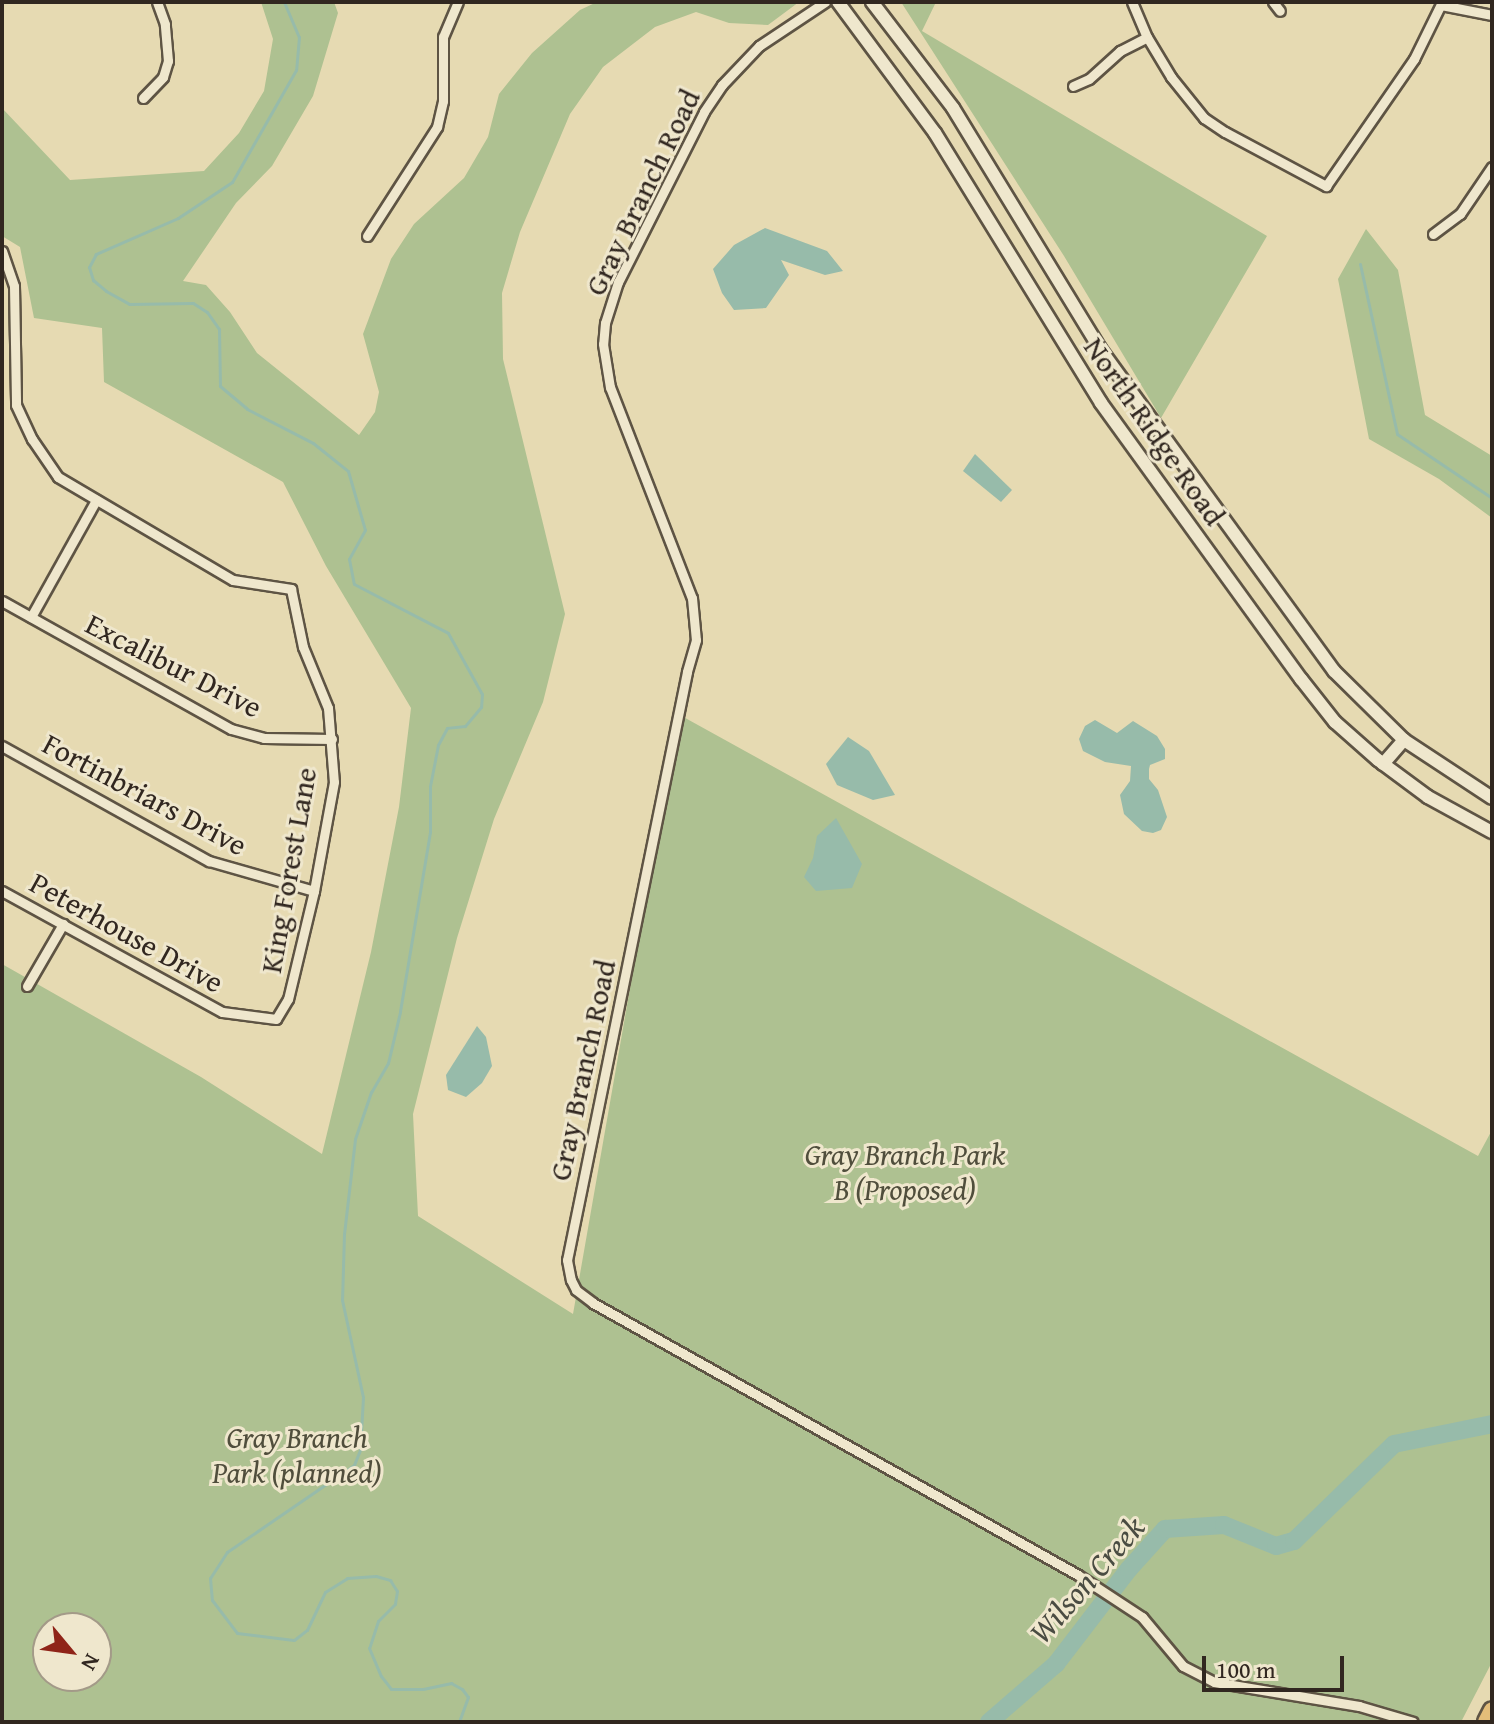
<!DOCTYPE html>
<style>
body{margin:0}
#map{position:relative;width:1494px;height:1724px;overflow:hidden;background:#e6dab2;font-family:"Gentium Book Plus",serif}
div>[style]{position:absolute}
.green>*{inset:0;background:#aec191}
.water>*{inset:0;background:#97bbaa}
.stream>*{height:3px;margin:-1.5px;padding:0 1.5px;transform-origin:1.5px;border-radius:1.5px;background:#97bbaa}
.river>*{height:18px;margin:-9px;padding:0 9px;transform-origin:9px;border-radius:9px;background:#97bbaa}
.roads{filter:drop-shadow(2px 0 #5e5444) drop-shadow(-2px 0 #5e5444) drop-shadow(0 2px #5e5444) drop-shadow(0 -2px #5e5444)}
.minor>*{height:9px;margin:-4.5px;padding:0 4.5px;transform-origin:4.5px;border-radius:4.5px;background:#efe7cd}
.secondary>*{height:12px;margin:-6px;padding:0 6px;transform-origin:6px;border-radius:6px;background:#efe7cd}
.trunk>*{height:16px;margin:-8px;padding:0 8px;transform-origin:8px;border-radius:8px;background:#e3bd79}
span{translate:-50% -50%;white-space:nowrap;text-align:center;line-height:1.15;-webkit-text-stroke:6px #efe7cd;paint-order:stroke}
.street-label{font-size:30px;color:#312720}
.park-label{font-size:30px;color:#504e3c;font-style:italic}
.water-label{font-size:32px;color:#4a4c42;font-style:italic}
.frame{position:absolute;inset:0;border:4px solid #312720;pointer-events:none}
.north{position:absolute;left:32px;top:1612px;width:80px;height:80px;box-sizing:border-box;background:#efe7cd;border:2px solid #a39a88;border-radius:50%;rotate:119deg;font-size:22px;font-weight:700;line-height:32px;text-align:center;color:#312720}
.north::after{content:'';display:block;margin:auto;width:28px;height:36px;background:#8f2418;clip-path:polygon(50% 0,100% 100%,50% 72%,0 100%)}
.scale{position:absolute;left:1202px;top:1656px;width:142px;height:36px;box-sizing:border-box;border:4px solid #312720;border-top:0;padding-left:10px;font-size:24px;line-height:28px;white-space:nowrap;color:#312720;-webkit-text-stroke:6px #efe7cd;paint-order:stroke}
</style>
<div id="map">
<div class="green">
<div style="clip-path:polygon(evenodd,261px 2px,334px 2px,338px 13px,313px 96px,272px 166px,236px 203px,183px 281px,206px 285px,230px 312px,257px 353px,359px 435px,375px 412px,379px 392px,363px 334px,391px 259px,414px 224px,464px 178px,488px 137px,499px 94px,532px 53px,580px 10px,597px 2px,799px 2px,768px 25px,729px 23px,696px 12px,655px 27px,603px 67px,570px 114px,520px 232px,502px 293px,503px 359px,565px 614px,543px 702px,494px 819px,457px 938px,413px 1114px,418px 1216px,573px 1314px,678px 714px,1478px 1156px,1492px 1130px,1492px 1662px,1461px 1722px,2px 1722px,2px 964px,201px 1077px,322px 1154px,371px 952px,399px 807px,411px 708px,326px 566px,283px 482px,104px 382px,102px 328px,34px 318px,20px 247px,2px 236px,2px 108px,70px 180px,204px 171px,239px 133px,264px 91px,273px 39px,261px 2px,48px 1628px,96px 1628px,96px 1676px,48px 1676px,48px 1628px)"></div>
<div style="clip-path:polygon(901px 2px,936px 2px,922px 31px,1267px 236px,1161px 418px,1064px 256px)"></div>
<div style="clip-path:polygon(1366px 229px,1398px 270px,1425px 415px,1492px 456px,1492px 518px,1439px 479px,1369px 439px,1338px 279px)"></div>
</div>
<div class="water">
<div style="clip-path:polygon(765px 228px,827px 251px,843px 271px,825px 275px,781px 260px,789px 275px,766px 308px,734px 310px,722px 293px,713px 269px,734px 245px)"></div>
<div style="clip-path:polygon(975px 454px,1012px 490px,1001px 502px,963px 471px)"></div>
<div style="clip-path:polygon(1095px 720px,1117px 733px,1133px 721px,1157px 736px,1165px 749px,1165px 759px,1150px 765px,1149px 769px,1149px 779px,1158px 790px,1167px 817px,1161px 830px,1153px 833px,1142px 831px,1124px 814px,1120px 795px,1130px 781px,1131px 766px,1105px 762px,1083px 751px,1079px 739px,1085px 726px)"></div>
<div style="clip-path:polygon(848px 737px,869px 751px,895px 795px,873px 800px,837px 785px,826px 764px)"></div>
<div style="clip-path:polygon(836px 818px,862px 864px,852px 888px,816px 891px,804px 877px,813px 858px,817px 836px)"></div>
<div style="clip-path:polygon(477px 1026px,486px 1037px,492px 1066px,482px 1083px,466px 1097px,448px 1090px,446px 1075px)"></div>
</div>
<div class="stream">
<div style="left:284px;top:2px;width:38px;rotate:67deg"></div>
<div style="left:299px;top:37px;width:33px;rotate:95deg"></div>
<div style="left:296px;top:70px;width:129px;rotate:119.7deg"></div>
<div style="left:232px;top:182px;width:65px;rotate:146.3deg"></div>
<div style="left:178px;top:218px;width:90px;rotate:156.3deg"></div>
<div style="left:96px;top:254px;width:15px;rotate:118deg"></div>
<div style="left:89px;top:267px;width:14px;rotate:73deg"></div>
<div style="left:93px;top:280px;width:17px;rotate:40deg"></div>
<div style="left:106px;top:291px;width:26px;rotate:29deg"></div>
<div style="left:129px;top:304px;width:64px;rotate:-0.9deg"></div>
<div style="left:193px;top:303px;width:17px;rotate:33deg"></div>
<div style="left:207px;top:312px;width:21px;rotate:55deg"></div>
<div style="left:219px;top:329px;width:57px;rotate:89deg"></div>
<div style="left:220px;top:386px;width:35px;rotate:40deg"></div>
<div style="left:247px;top:409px;width:74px;rotate:27.3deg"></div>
<div style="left:313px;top:443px;width:45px;rotate:38.7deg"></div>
<div style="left:348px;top:471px;width:61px;rotate:73.9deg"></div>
<div style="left:365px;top:530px;width:33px;rotate:119deg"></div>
<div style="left:349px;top:559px;width:25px;rotate:79deg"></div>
<div style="left:354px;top:584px;width:106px;rotate:27.5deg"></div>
<div style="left:448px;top:633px;width:70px;rotate:60.9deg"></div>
<div style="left:482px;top:694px;width:13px;rotate:94deg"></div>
<div style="left:481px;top:707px;width:25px;rotate:130deg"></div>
<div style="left:465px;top:726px;width:18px;rotate:174deg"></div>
<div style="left:447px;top:728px;width:19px;rotate:118deg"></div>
<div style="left:438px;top:745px;width:42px;rotate:101deg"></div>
<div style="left:430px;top:786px;width:46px;rotate:90deg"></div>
<div style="left:430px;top:832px;width:182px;rotate:99.5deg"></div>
<div style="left:400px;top:1012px;width:52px;rotate:103.2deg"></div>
<div style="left:388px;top:1063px;width:34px;rotate:120deg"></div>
<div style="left:371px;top:1092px;width:50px;rotate:108.8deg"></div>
<div style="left:355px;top:1139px;width:96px;rotate:96.6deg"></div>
<div style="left:344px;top:1234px;width:66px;rotate:91.7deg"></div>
<div style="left:342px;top:1300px;width:99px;rotate:77.8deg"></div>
<div style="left:363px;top:1397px;width:53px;rotate:93.2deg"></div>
<div style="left:360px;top:1450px;width:16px;rotate:112deg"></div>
<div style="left:354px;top:1465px;width:154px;rotate:145.6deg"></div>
<div style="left:227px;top:1552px;width:31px;rotate:123deg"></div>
<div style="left:210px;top:1578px;width:22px;rotate:85deg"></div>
<div style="left:212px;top:1600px;width:41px;rotate:52.9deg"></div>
<div style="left:237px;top:1633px;width:57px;rotate:7deg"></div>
<div style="left:294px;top:1640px;width:16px;rotate:-38deg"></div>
<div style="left:307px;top:1630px;width:42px;rotate:-64.7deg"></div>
<div style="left:325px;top:1592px;width:26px;rotate:-32deg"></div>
<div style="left:347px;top:1578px;width:29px;rotate:-4deg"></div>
<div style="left:376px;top:1576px;width:15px;rotate:16deg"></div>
<div style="left:390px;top:1580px;width:13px;rotate:58deg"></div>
<div style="left:397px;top:1591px;width:13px;rotate:99deg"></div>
<div style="left:395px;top:1604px;width:24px;rotate:135deg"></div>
<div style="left:378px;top:1621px;width:28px;rotate:108deg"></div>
<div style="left:369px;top:1648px;width:30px;rotate:67deg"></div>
<div style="left:381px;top:1676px;width:16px;rotate:52deg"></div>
<div style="left:391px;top:1689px;width:32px"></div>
<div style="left:423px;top:1689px;width:29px;rotate:-12deg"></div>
<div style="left:451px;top:1683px;width:13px;rotate:29deg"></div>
<div style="left:462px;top:1689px;width:10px;rotate:53deg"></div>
<div style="left:468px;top:1697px;width:27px;rotate:110deg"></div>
<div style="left:1360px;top:264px;width:174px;rotate:77.7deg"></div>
<div style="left:1397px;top:434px;width:115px;rotate:34deg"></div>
</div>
<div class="river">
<div style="left:989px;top:1722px;width:89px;rotate:-40.9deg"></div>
<div style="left:1056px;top:1664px;width:120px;rotate:-52.5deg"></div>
<div style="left:1129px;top:1569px;width:54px;rotate:-48deg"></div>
<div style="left:1165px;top:1529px;width:59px;rotate:-3.9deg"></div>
<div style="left:1224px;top:1525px;width:56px;rotate:22deg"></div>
<div style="left:1276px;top:1546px;width:19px;rotate:-16deg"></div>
<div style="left:1294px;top:1541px;width:139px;rotate:-44.1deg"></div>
<div style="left:1394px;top:1444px;width:100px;rotate:-11.5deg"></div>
</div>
<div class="roads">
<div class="minor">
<div style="left:825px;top:2px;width:79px;rotate:146.3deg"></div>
<div style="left:759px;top:46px;width:54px;rotate:133.5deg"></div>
<div style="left:722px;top:85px;width:32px;rotate:124deg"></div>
<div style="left:704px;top:112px;width:191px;rotate:116.8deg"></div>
<div style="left:618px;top:282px;width:43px;rotate:107.6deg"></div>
<div style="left:605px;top:323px;width:21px;rotate:95deg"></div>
<div style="left:603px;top:344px;width:44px;rotate:80.8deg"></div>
<div style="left:610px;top:387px;width:226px;rotate:68.8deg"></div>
<div style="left:692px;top:598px;width:42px;rotate:84.6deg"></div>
<div style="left:696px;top:640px;width:33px;rotate:106deg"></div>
<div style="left:687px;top:672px;width:600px;rotate:101.53deg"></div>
<div style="left:567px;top:1260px;width:20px;rotate:79deg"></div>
<div style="left:571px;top:1280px;width:11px;rotate:63deg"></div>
<div style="left:576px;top:1290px;width:21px;rotate:37deg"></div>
<div style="left:593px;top:1303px;width:556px;rotate:29.28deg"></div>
<div style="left:1078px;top:1575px;width:77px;rotate:33.3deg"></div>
<div style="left:1142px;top:1617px;width:64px;rotate:50.1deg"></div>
<div style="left:1183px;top:1666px;width:35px;rotate:27deg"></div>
<div style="left:1214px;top:1682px;width:147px;rotate:9.4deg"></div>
<div style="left:1359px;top:1706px;width:56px;rotate:16.5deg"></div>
<div style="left:1132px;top:2px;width:38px;rotate:67deg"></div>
<div style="left:1147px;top:37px;width:47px;rotate:59deg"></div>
<div style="left:1171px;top:77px;width:53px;rotate:51.2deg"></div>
<div style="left:1204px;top:118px;width:25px;rotate:34deg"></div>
<div style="left:1225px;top:132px;width:115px;rotate:28.1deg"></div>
<div style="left:1326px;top:186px;width:155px;rotate:-55.3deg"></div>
<div style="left:1414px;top:59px;width:64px;rotate:-63.8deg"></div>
<div style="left:1273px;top:2px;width:11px;rotate:52deg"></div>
<div style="left:1441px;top:5px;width:52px;rotate:11.1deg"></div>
<div style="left:1073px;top:86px;width:17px;rotate:-24deg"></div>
<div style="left:1089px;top:79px;width:42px;rotate:-42.1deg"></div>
<div style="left:1120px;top:51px;width:30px;rotate:-27deg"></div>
<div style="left:143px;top:98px;width:29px;rotate:-46deg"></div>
<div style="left:163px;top:77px;width:17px;rotate:-73deg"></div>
<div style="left:168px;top:61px;width:37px;rotate:-95deg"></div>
<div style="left:165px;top:24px;width:23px;rotate:-110deg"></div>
<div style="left:1433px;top:234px;width:34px;rotate:-37deg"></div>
<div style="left:1460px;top:214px;width:57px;rotate:-55.8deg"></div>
<div style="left:367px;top:236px;width:130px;rotate:-57.3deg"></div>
<div style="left:437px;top:127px;width:27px;rotate:-77deg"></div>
<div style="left:443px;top:101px;width:64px;rotate:-90deg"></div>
<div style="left:443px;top:37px;width:38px;rotate:-67deg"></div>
<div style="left:2px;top:251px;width:37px;rotate:71deg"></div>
<div style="left:14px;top:286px;width:119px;rotate:89deg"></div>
<div style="left:16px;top:405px;width:38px;rotate:65deg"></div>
<div style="left:32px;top:439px;width:46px;rotate:55.6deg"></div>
<div style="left:58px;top:477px;width:203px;rotate:30.5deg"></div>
<div style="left:233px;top:580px;width:59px;rotate:8.8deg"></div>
<div style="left:291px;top:589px;width:59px;rotate:78.3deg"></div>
<div style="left:303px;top:647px;width:66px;rotate:67.7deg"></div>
<div style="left:328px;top:708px;width:74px;rotate:85.4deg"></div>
<div style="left:334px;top:782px;width:111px;rotate:100.4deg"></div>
<div style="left:314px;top:891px;width:111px;rotate:103.5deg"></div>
<div style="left:288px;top:999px;width:23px;rotate:121deg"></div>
<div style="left:276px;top:1019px;width:54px;rotate:-172.6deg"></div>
<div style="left:222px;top:1012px;width:251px;rotate:-151.2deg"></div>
<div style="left:2px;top:601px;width:262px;rotate:29.2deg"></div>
<div style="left:231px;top:729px;width:34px;rotate:15deg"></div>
<div style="left:264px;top:738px;width:68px;rotate:0.8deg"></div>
<div style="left:31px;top:617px;width:134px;rotate:-60.9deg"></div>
<div style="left:2px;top:746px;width:237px;rotate:29.1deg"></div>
<div style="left:209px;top:861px;width:109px;rotate:15.9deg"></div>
<div style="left:27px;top:986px;width:72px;rotate:-59.9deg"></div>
</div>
<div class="secondary">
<div style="left:838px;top:2px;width:163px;rotate:53.5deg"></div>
<div style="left:935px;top:133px;width:317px;rotate:58.4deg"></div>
<div style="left:1101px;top:403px;width:341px;rotate:54.1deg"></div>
<div style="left:1301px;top:679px;width:55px;rotate:51.7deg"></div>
<div style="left:1335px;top:722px;width:57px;rotate:41.5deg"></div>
<div style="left:1378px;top:760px;width:62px;rotate:36.5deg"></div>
<div style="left:1428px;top:797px;width:73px;rotate:28.7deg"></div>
<div style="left:872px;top:2px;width:133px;rotate:52.6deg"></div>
<div style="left:953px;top:108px;width:282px;rotate:58.6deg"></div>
<div style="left:1100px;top:349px;width:398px;rotate:54deg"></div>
<div style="left:1334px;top:671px;width:98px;rotate:44.6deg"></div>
<div style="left:1404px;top:740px;width:105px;rotate:33.4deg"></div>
<div style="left:1383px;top:764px;width:32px;rotate:-49deg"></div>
</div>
<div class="trunk">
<div style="left:1486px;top:1722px;width:13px;rotate:-63deg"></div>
</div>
</div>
<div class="street-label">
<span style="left:642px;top:192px;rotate:-64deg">Gray Branch Road</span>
<span style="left:1155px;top:431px;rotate:55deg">North Ridge Road</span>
<span style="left:174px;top:665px;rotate:27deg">Excalibur Drive</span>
<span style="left:145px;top:794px;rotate:28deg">Fortinbriars Drive</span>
<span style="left:288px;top:870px;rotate:-80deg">King Forest Lane</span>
<span style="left:127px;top:932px;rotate:29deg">Peterhouse Drive</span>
<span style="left:582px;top:1070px;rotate:-78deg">Gray Branch Road</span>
</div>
<div class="park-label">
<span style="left:905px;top:1171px">Gray Branch Park<br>B (Proposed)</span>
<span style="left:297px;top:1454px">Gray Branch<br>Park (planned)</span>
</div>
<div class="water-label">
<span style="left:1087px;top:1580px;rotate:-49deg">Wilson Creek</span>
</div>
<div class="frame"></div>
<div class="north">N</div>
<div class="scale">100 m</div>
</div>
